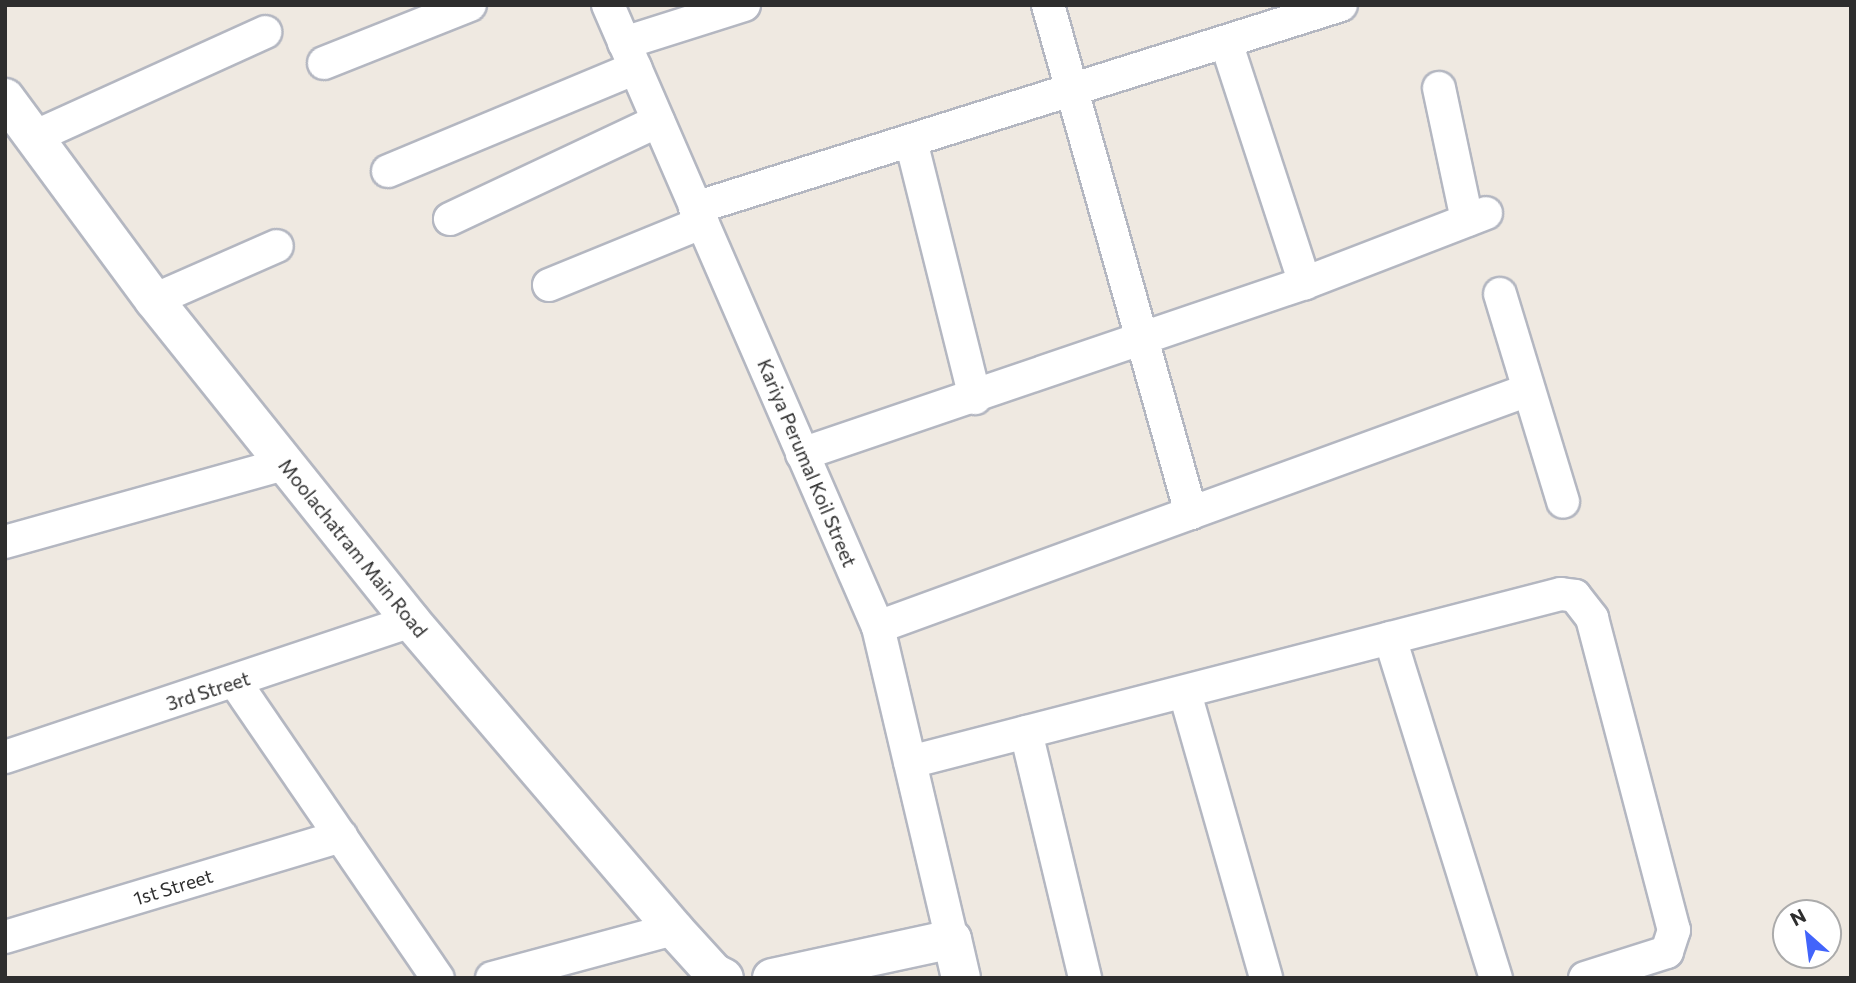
<!DOCTYPE html>
<style>
body{margin:0}
#map{position:relative;width:1856px;height:983px;overflow:hidden;background:#efe9e1;font-family:Commissioner,sans-serif}
div>[style]{position:absolute}
.roads{filter:drop-shadow(2px 0 #b4b7c1) drop-shadow(-2px 0 #b4b7c1) drop-shadow(0 2px #b4b7c1) drop-shadow(0 -2px #b4b7c1)}
.minor>*{height:32px;margin:-16px;padding:0 16px;transform-origin:16px;border-radius:16px;background:#fff}
.tertiary>*{height:38px;margin:-19px;padding:0 19px;transform-origin:19px;border-radius:19px;background:#fff}
span{translate:-50% -50%;white-space:nowrap;text-align:center;line-height:1.15;-webkit-text-stroke:7px #fff;paint-order:stroke}
.street-label{font-size:19px;color:#2e2e2e}
.frame{position:absolute;inset:0;border:7px solid #2e2e2e;pointer-events:none}
.north{position:absolute;left:1772px;top:899px;width:70px;height:70px;box-sizing:border-box;background:#fff;border:2px solid #ababab;border-radius:50%;rotate:332deg;font-size:19px;font-weight:700;line-height:28px;text-align:center;color:#2e2e2e}
.north::after{content:'';display:block;margin:auto;width:24px;height:32px;background:#4264fb;clip-path:polygon(50% 0,100% 100%,50% 72%,0 100%)}
</style>
<div id="map">
<div class="roads">
<div class="minor">
<div style="left:608px;top:5px;width:678px;rotate:66.54deg"></div>
<div style="left:878px;top:627px;width:321px;rotate:76.7deg"></div>
<div style="left:1048px;top:5px;width:528px;rotate:74.28deg"></div>
<div style="left:1226px;top:42px;width:254px;rotate:71.9deg"></div>
<div style="left:624px;top:43px;width:126px;rotate:-17.6deg"></div>
<div style="left:324px;top:63px;width:157px;rotate:-21.7deg"></div>
<div style="left:1439px;top:88px;width:135px;rotate:78deg"></div>
<div style="left:34px;top:137px;width:254px;rotate:-24.4deg"></div>
<div style="left:911px;top:141px;width:265px;rotate:76deg"></div>
<div style="left:388px;top:171px;width:268px;rotate:-22.6deg"></div>
<div style="left:695px;top:208px;width:677px;rotate:-17.44deg"></div>
<div style="left:450px;top:219px;width:230px;rotate:-25.2deg"></div>
<div style="left:549px;top:285px;width:166px;rotate:-22.2deg"></div>
<div style="left:1500px;top:294px;width:217px;rotate:73.1deg"></div>
<div style="left:154px;top:300px;width:134px;rotate:-23.7deg"></div>
<div style="left:802px;top:454px;width:531px;rotate:-18.78deg"></div>
<div style="left:1305px;top:283px;width:194px;rotate:-21.1deg"></div>
<div style="left:5px;top:542px;width:290px;rotate:-15.6deg"></div>
<div style="left:878px;top:627px;width:692px;rotate:-20.03deg"></div>
<div style="left:1390px;top:638px;width:356px;rotate:72.7deg"></div>
<div style="left:235px;top:682px;width:359px;rotate:55.6deg"></div>
<div style="left:1185px;top:693px;width:296px;rotate:74.1deg"></div>
<div style="left:1026px;top:732px;width:253px;rotate:76.5deg"></div>
<div style="left:5px;top:757px;width:428px;rotate:-18.5deg"></div>
<div style="left:910px;top:762px;width:672px;rotate:-14.47deg"></div>
<div style="left:1561px;top:594px;width:14px;rotate:8deg"></div>
<div style="left:1575px;top:596px;width:28px;rotate:52deg"></div>
<div style="left:1592px;top:618px;width:323px;rotate:75.3deg"></div>
<div style="left:1674px;top:930px;width:23px;rotate:108deg"></div>
<div style="left:1667px;top:952px;width:86px;rotate:162.4deg"></div>
<div style="left:5px;top:937px;width:351px;rotate:-16.7deg"></div>
<div style="left:492px;top:978px;width:188px;rotate:-15.1deg"></div>
</div>
<div class="tertiary">
<div style="left:5px;top:98px;width:251px;rotate:53.6deg"></div>
<div style="left:154px;top:300px;width:411px;rotate:51.3deg"></div>
<div style="left:411px;top:621px;width:405px;rotate:49.5deg"></div>
<div style="left:674px;top:929px;width:59px;rotate:47.7deg"></div>
<div style="left:714px;top:973px;width:11px;rotate:27deg"></div>
<div style="left:772px;top:978px;width:184px;rotate:-12.2deg"></div>
<div style="left:952px;top:939px;width:40px;rotate:77deg"></div>
</div>
</div>
<div class="street-label">
<span style="left:807px;top:463px;rotate:67deg">Kariya Perumal Koil Street</span>
<span style="left:353px;top:548px;rotate:51deg">Moolachatram Main Road</span>
<span style="left:208px;top:691px;rotate:-18deg">3rd Street</span>
<span style="left:173px;top:887px;rotate:-17deg">1st Street</span>
</div>
<div class="frame"></div>
<div class="north">N</div>
</div>
